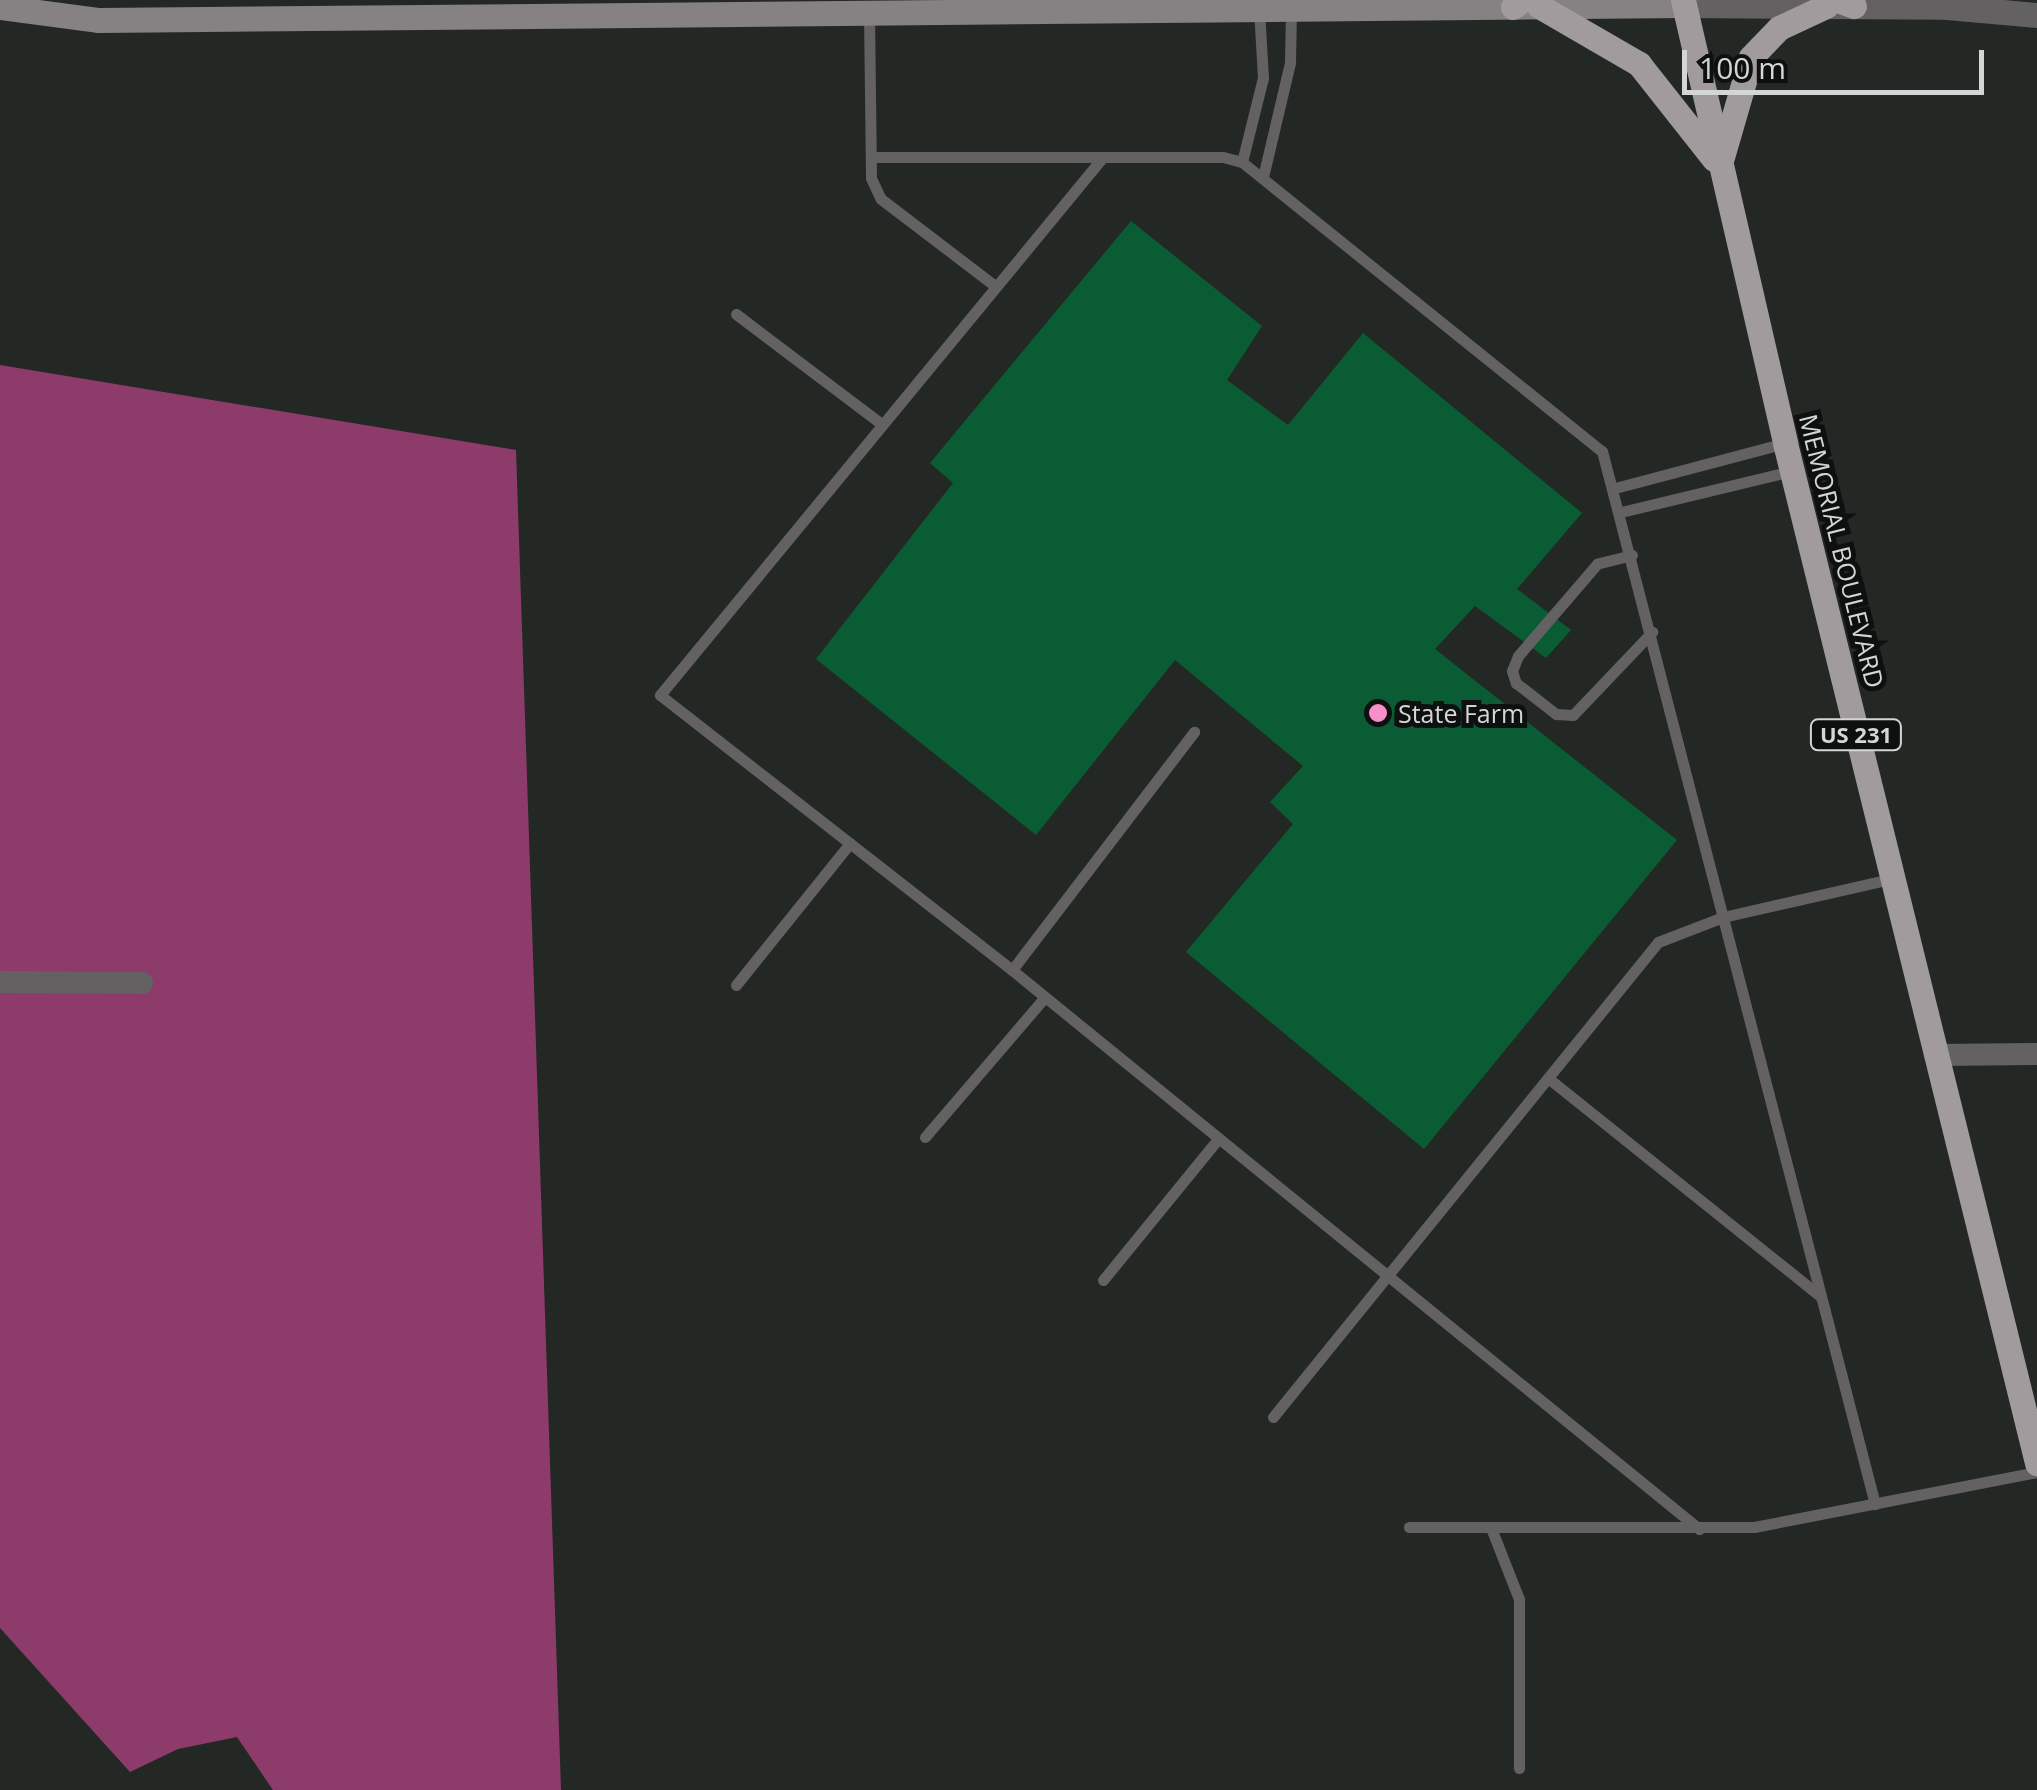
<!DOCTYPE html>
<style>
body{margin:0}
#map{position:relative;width:2037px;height:1790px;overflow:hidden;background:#242825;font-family:"Open Sans",sans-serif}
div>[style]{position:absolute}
.forest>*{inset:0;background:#8d3b6a}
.building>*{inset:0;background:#0a5c34}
.service>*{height:11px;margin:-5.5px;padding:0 5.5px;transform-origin:5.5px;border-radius:5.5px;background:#646163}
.minor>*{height:22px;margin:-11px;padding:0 11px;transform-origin:11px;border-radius:11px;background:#646163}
.tertiary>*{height:25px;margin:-12.5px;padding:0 12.5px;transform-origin:12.5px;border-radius:12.5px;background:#646163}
.secondary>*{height:25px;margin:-12.5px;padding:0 12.5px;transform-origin:12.5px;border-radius:12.5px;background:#868284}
.primary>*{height:25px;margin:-12.5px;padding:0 12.5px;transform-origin:12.5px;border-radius:12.5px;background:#a19b9e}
.dots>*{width:28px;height:28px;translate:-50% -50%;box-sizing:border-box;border:5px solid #0e100f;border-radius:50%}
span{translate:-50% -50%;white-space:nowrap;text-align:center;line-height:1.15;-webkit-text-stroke:10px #0e100f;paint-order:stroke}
.shield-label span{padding:2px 8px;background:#0e100f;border:2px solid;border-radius:8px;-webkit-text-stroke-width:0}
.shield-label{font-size:22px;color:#d3d6d4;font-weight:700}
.street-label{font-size:25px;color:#d3d6d4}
.poi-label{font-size:25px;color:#d3d6d4}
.left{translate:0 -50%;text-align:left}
.scale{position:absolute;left:1682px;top:50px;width:302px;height:45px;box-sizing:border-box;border:5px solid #d3d6d4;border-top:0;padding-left:12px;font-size:30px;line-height:35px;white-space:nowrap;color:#d3d6d4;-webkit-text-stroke:8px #0e100f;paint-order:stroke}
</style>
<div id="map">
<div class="forest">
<div style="clip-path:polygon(0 365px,516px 450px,561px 1790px,273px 1790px,237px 1737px,178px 1749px,130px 1772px,0 1628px)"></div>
</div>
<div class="building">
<div style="clip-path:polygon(1131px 221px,1262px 326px,1227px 380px,1288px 425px,1363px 333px,1582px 513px,1517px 589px,1571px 630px,1546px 658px,1475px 606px,1435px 649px,1677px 840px,1424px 1149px,1186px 952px,1293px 824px,1270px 802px,1303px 766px,1175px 660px,1036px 835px,816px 659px,953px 483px,930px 463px)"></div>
</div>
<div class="service">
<div style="left:869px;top:13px;width:165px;rotate:89.3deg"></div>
<div style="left:871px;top:178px;width:23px;rotate:65deg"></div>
<div style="left:881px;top:199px;width:142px;rotate:37.3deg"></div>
<div style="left:873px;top:157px;width:350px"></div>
<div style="left:1223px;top:157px;width:20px;rotate:15deg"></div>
<div style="left:1242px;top:162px;width:462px;rotate:38.8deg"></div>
<div style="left:1602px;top:451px;width:1088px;rotate:75.47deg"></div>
<div style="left:1103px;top:157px;width:697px;rotate:129.47deg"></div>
<div style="left:660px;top:695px;width:447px;rotate:38deg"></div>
<div style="left:1012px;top:970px;width:886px;rotate:39.13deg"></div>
<div style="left:1242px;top:162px;width:87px;rotate:-76deg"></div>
<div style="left:1263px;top:78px;width:69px;rotate:-93.3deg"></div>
<div style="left:1263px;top:177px;width:117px;rotate:-76.7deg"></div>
<div style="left:1290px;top:63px;width:54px;rotate:-88.9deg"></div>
<div style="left:736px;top:314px;width:181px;rotate:37.1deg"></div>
<div style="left:1615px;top:488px;width:176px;rotate:-14.8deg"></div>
<div style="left:1621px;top:512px;width:176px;rotate:-13.5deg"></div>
<div style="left:1632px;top:555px;width:36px;rotate:166deg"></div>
<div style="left:1597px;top:564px;width:121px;rotate:130.7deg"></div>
<div style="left:1518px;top:656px;width:16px;rotate:112deg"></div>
<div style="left:1512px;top:671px;width:13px;rotate:72deg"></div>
<div style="left:1516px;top:683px;width:51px;rotate:37.8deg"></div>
<div style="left:1556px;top:714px;width:17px;rotate:3deg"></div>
<div style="left:1573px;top:715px;width:115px;rotate:-46.4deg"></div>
<div style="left:1012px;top:970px;width:300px;rotate:-52.6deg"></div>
<div style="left:736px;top:985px;width:182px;rotate:-51.2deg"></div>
<div style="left:1548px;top:1078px;width:350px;rotate:38.7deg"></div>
<div style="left:925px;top:1137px;width:184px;rotate:-49.4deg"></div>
<div style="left:1103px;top:1280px;width:181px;rotate:-50.8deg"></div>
<div style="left:1273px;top:1417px;width:611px;rotate:-50.97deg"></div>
<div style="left:1658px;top:942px;width:70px;rotate:-21deg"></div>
<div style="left:1723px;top:917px;width:171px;rotate:-12.8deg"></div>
<div style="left:1409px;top:1527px;width:345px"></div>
<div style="left:1754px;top:1527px;width:288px;rotate:-11deg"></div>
<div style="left:1491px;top:1528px;width:76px;rotate:68.5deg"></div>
<div style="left:1519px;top:1599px;width:169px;rotate:90deg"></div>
</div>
<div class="minor">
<div style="left:0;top:982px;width:142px;rotate:0.4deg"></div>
<div style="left:1935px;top:1055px;width:102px;rotate:-0.6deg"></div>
</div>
<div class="tertiary">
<div style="left:1684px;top:5px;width:263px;rotate:0.4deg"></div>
<div style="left:1947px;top:7px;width:90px;rotate:5.1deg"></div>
</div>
<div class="secondary">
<div style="left:0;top:7px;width:100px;rotate:7.5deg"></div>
<div style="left:99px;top:20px;width:1585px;rotate:-0.54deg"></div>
</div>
<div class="primary">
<div style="left:1683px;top:0;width:455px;rotate:77deg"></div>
<div style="left:1785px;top:443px;width:1051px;rotate:76.12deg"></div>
<div style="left:1838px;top:0;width:17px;rotate:21deg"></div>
<div style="left:1539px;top:6px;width:116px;rotate:30.1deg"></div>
<div style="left:1639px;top:64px;width:121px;rotate:51.7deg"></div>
<div style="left:1513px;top:7px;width:11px;rotate:-38deg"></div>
<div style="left:1722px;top:157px;width:104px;rotate:-73.8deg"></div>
<div style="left:1751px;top:57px;width:40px;rotate:-46deg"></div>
<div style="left:1779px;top:28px;width:52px;rotate:-25.1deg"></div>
</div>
<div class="dots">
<div style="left:1378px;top:713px;background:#f98fc9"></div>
</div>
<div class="shield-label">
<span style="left:1856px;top:735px">US 231</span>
</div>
<div class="street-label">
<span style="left:1842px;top:551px;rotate:76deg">MEMORIAL BOULEVARD</span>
</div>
<div class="poi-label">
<span class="left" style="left:1398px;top:713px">State Farm</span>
</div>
<div class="scale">100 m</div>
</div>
